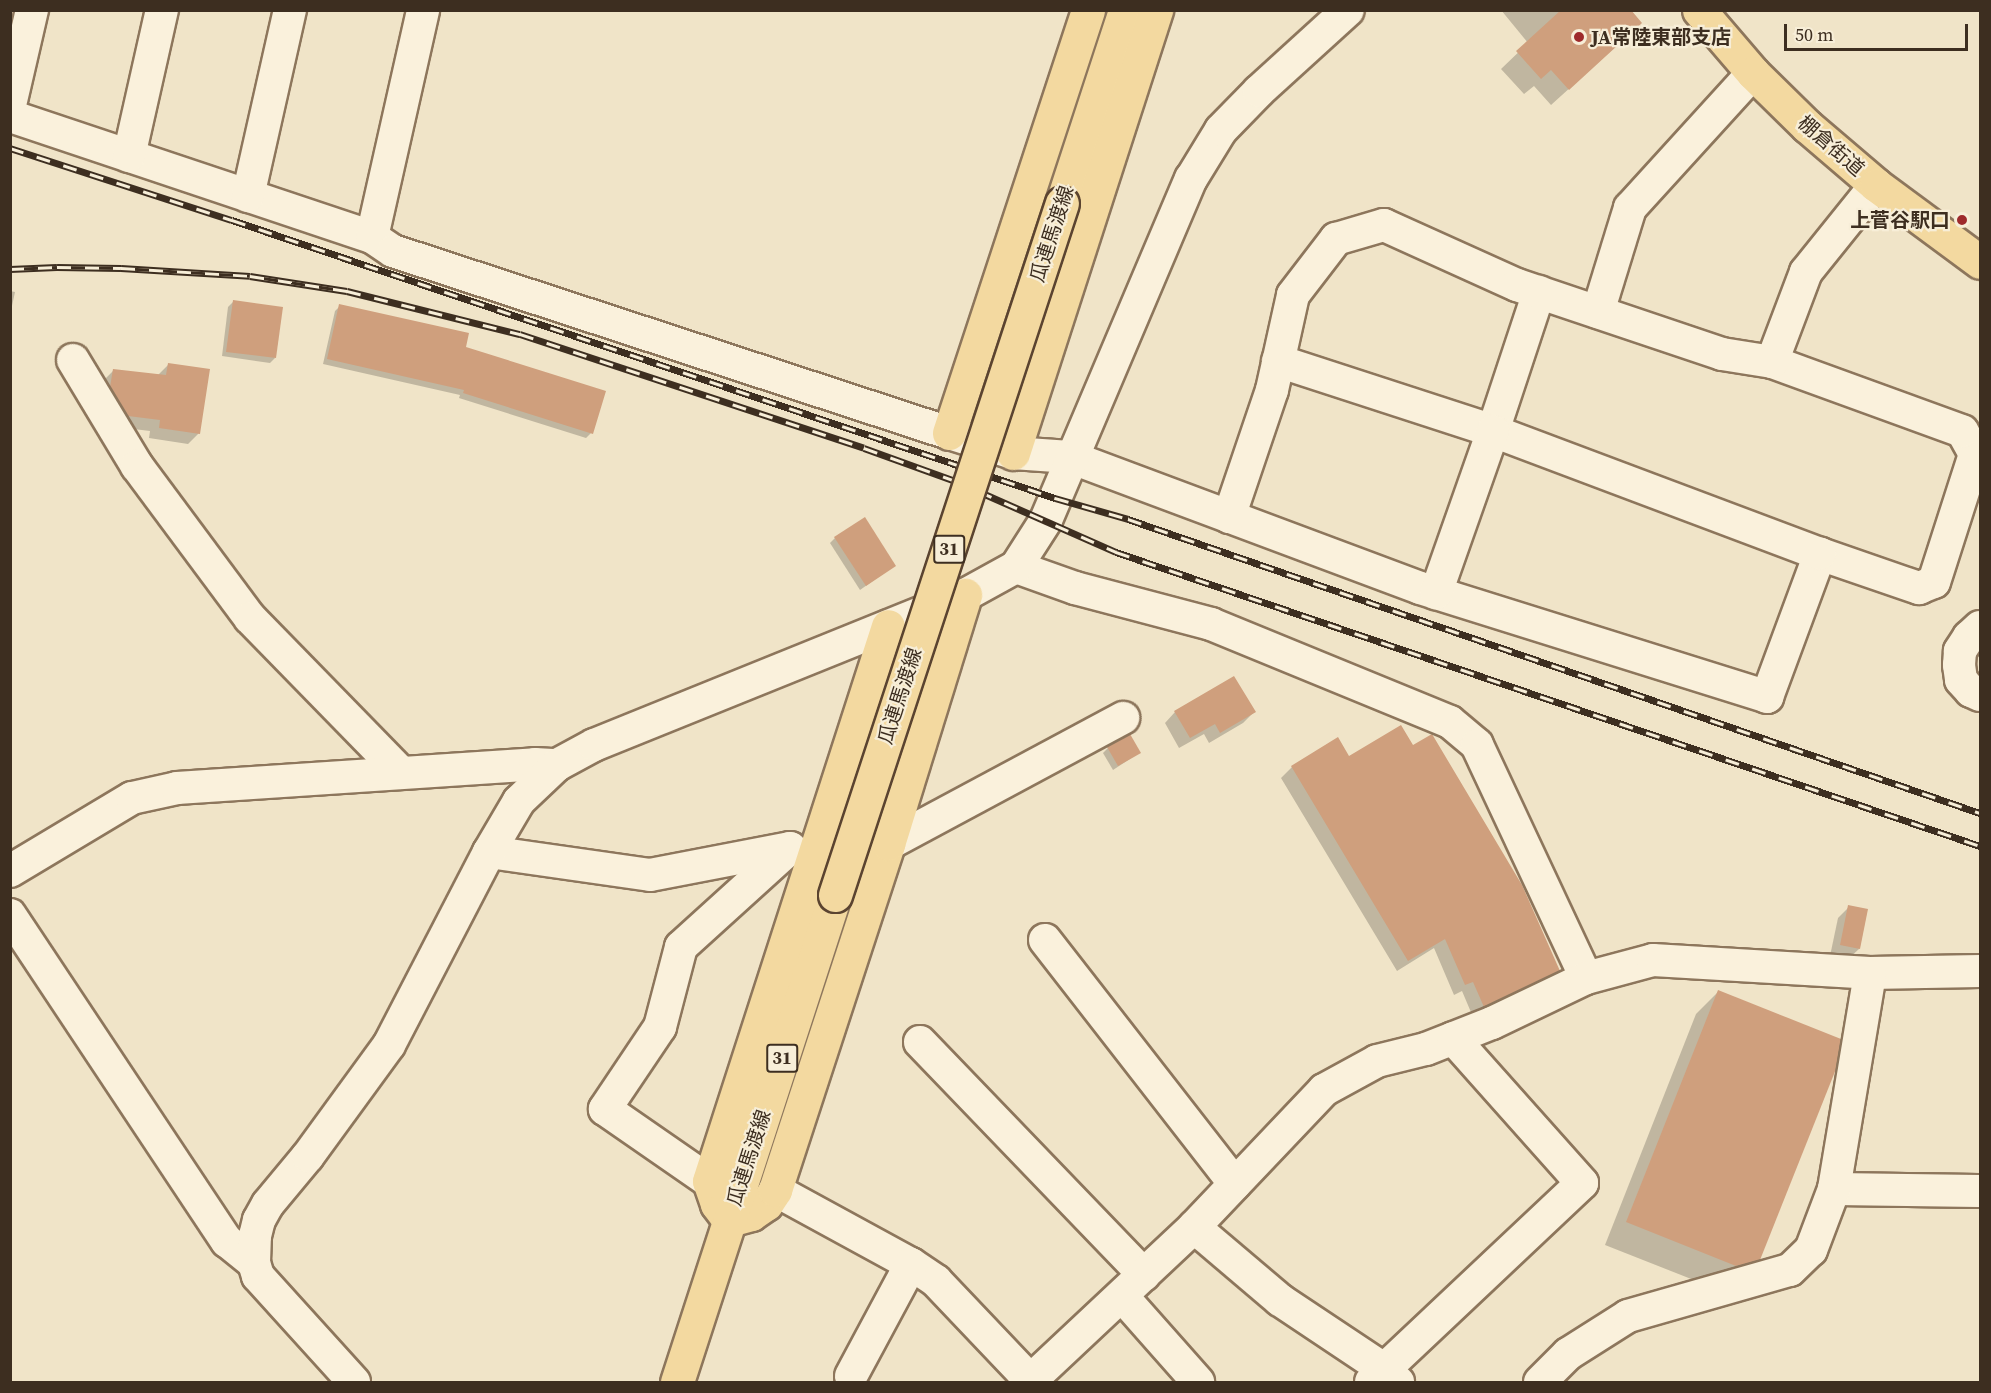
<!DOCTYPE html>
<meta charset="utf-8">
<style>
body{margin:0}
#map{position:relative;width:1991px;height:1393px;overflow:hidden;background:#f0e4c8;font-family:"Source Serif 4","Noto Sans JP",serif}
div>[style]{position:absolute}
.shadow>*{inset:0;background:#0003}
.building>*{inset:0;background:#cf9f7d}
.roads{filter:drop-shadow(2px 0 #8d765c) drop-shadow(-2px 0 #8d765c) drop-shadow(0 2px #8d765c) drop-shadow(0 -2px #8d765c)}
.minor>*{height:32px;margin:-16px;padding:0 16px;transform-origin:16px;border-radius:16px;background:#faf1dc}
.major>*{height:33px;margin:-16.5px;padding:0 16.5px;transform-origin:16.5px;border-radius:16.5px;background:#f3d9a0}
.rail>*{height:7px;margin-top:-3.5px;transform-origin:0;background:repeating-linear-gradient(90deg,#f7eed8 0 14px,#3d2e20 0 28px);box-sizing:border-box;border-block:2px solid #3d2e20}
.bridges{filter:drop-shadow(2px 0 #5b4430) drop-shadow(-2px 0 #5b4430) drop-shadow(0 2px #5b4430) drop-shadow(0 -2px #5b4430)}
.major-bridge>*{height:33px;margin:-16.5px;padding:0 16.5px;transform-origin:16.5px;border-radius:16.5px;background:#f3d9a0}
.dots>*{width:16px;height:16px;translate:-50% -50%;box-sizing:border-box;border:3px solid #f7eed8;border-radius:50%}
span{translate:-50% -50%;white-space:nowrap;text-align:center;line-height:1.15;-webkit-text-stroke:4.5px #f7eed8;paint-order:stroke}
.shield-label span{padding:2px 4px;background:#f7eed8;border:2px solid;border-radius:4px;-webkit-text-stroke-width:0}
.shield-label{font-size:18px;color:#3d2e20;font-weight:700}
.poi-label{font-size:20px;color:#3d2e20;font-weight:700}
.left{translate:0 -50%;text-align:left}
.right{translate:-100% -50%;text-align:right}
.street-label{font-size:20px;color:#3d2e20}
.frame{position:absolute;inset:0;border:12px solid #3d2e20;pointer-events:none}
.scale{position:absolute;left:1784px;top:24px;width:184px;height:27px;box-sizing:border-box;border:3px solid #3d2e20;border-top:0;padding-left:8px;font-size:18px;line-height:21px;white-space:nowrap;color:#3d2e20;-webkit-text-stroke:4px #f7eed8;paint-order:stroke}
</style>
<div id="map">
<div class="shadow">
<div style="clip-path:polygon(1501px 10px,1629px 10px,1624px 39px,1551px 105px,1534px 86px,1524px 94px,1501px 69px,1528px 43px)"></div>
<div style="clip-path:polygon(10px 291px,15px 292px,10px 315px)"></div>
<div style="clip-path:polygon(233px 302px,275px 358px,270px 363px,222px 356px,228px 307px)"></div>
<div style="clip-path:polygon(340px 306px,464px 348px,591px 433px,586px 438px,459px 398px,460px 395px,323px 364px,335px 311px)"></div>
<div style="clip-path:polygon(169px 364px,199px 433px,188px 444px,149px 438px,150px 431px,117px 427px,102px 382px,113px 371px,157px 376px)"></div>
<div style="clip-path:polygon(835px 538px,894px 566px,860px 590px,830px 543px)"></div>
<div style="clip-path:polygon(1175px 712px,1254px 712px,1243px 723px,1209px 743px,1204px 734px,1179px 748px,1165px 723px)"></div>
<div style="clip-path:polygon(1108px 748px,1139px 753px,1113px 770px,1103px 753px)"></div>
<div style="clip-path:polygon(1349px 758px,1558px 970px,1547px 981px,1473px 1017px,1462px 991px,1454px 995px,1434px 948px,1397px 971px,1281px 778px,1292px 767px)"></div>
<div style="clip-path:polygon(1849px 907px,1859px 949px,1848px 959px,1830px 956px,1838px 918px)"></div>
<div style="clip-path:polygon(1718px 992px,1759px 1259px,1737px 1281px,1714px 1288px,1605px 1245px,1696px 1014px)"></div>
</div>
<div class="building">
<div style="clip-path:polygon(1561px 10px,1631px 10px,1642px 23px,1569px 90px,1551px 70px,1541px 79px,1516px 51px)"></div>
<div style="clip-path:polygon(233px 300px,283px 307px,276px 358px,226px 352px)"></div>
<div style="clip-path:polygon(339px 304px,469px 333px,466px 347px,606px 391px,593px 434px,463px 393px,464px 390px,327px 359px)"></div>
<div style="clip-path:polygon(168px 363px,210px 369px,200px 434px,159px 428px,160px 420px,128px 416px,110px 387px,113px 369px,166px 375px)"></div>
<div style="clip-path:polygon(865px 517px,896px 566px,866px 586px,834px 537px)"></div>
<div style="clip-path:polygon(1234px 676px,1256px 712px,1220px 733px,1215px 724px,1190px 738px,1174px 711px)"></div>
<div style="clip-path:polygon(1401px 725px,1413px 745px,1432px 734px,1522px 885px,1560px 971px,1484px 1007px,1473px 982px,1465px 985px,1445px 939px,1408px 961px,1291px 766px,1338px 737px,1349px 756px)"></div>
<div style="clip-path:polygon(1130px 734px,1141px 753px,1118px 766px,1107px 747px)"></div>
<div style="clip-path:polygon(1848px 905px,1868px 909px,1860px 949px,1840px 945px)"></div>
<div style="clip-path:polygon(1718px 990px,1841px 1039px,1836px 1069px,1760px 1260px,1736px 1266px,1626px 1222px)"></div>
</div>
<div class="roads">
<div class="minor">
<div style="left:10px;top:105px;width:98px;rotate:-77deg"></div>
<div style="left:10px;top:116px;width:382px;rotate:18.5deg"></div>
<div style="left:372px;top:237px;width:233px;rotate:-77.3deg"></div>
<div style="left:129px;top:156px;width:150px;rotate:-77.3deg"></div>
<div style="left:248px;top:196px;width:191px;rotate:-77.3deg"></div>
<div style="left:372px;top:237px;width:25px;rotate:34deg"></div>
<div style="left:393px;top:251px;width:585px;rotate:18.13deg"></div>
<div style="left:949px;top:433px;width:67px;rotate:17.4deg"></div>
<div style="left:1013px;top:453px;width:57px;rotate:4deg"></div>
<div style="left:1070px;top:457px;width:374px;rotate:20.5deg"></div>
<div style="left:1420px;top:588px;width:364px;rotate:17.4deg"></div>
<div style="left:1767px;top:697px;width:153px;rotate:-69.7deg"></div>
<div style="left:1820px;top:554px;width:105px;rotate:19deg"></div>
<div style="left:1919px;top:588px;width:16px;rotate:-22deg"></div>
<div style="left:1934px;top:582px;width:134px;rotate:-72.2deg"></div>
<div style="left:1975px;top:454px;width:26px;rotate:-119deg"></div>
<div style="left:1962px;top:431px;width:202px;rotate:-160deg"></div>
<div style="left:1772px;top:362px;width:96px;rotate:-69.3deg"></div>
<div style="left:1806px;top:272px;width:112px;rotate:-51.2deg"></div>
<div style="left:1539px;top:292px;width:146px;rotate:108.3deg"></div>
<div style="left:1493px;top:431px;width:349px;rotate:20.6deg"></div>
<div style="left:1598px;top:312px;width:109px;rotate:-72.9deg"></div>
<div style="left:1630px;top:208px;width:183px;rotate:-47.7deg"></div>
<div style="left:73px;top:360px;width:124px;rotate:58.9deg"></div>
<div style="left:137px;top:466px;width:189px;rotate:53.4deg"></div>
<div style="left:250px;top:618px;width:216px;rotate:45.7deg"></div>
<div style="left:1278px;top:361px;width:226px;rotate:18deg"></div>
<div style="left:1493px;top:431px;width:172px;rotate:109.4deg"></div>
<div style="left:1229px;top:517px;width:134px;rotate:-71.3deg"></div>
<div style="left:1272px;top:390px;width:97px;rotate:-77.5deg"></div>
<div style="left:1293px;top:295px;width:71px;rotate:-52.5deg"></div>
<div style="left:1336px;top:239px;width:50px;rotate:-16.3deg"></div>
<div style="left:1384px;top:225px;width:146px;rotate:24.3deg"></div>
<div style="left:1517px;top:285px;width:216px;rotate:18.6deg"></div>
<div style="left:1722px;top:354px;width:51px;rotate:9.1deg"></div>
<div style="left:1016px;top:567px;width:63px;rotate:19.6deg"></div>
<div style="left:1075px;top:588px;width:141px;rotate:14.8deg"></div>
<div style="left:1211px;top:624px;width:258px;rotate:22.3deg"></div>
<div style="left:1450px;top:722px;width:35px;rotate:40deg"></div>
<div style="left:1477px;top:745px;width:257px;rotate:64.9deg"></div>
<div style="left:1980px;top:627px;width:15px;rotate:138deg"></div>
<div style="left:1969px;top:637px;width:17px;rotate:123deg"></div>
<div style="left:1960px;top:651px;width:14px;rotate:94deg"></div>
<div style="left:1959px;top:665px;width:15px;rotate:82deg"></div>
<div style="left:1961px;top:680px;width:15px;rotate:48deg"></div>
<div style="left:1971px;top:691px;width:10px;rotate:24deg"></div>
<div style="left:888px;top:844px;width:267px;rotate:-28.2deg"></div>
<div style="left:489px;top:852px;width:163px;rotate:8.1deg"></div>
<div style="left:650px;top:875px;width:143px;rotate:-10.9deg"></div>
<div style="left:790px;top:848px;width:147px;rotate:137.8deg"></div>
<div style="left:681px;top:947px;width:83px;rotate:104.7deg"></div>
<div style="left:660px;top:1027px;width:99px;rotate:123.9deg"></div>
<div style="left:605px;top:1109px;width:126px;rotate:34.7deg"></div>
<div style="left:10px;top:871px;width:142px;rotate:-30.9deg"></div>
<div style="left:132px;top:798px;width:46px;rotate:-12.5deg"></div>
<div style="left:177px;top:788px;width:359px;rotate:-3.8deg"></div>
<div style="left:535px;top:764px;width:22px;rotate:3deg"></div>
<div style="left:10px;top:915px;width:392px;rotate:56.4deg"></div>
<div style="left:227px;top:1241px;width:35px;rotate:39deg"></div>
<div style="left:1045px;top:940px;width:309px;rotate:52.1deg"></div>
<div style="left:920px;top:1042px;width:323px;rotate:46.1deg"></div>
<div style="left:1834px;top:1189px;width:146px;rotate:0.8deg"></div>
<div style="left:775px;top:1190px;width:155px;rotate:28.6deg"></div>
<div style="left:911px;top:1264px;width:30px;rotate:34deg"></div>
<div style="left:936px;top:1281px;width:138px;rotate:46.5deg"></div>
<div style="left:1194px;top:1227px;width:113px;rotate:40.3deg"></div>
<div style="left:1280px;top:1300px;width:126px;rotate:33.7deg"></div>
<div style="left:1385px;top:1370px;width:18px;rotate:43deg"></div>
<div style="left:1122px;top:1296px;width:115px;rotate:48.5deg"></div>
<div style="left:851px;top:1376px;width:127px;rotate:-61.8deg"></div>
<div style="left:354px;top:1382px;width:143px;rotate:-132.2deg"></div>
<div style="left:258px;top:1276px;width:14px;rotate:-107deg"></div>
<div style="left:254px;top:1263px;width:27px;rotate:-88deg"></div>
<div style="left:255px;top:1236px;width:16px;rotate:-76deg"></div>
<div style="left:259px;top:1220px;width:18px;rotate:-61deg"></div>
<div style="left:268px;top:1204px;width:62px;rotate:-50.2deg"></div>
<div style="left:308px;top:1156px;width:137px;rotate:-53.9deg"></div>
<div style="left:389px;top:1045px;width:217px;rotate:-62.6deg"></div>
<div style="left:489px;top:852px;width:59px;rotate:-59.5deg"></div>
<div style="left:519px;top:801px;width:52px;rotate:-43.5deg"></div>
<div style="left:557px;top:765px;width:42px;rotate:-28.4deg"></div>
<div style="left:594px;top:745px;width:400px;rotate:-22deg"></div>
<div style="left:965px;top:595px;width:58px;rotate:-28.8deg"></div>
<div style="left:1016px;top:567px;width:56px;rotate:-57.4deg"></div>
<div style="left:1046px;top:520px;width:371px;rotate:-67deg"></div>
<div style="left:1191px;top:179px;width:57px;rotate:-58.5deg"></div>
<div style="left:1221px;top:130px;width:54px;rotate:-45.7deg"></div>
<div style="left:1259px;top:91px;width:120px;rotate:-42.3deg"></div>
<div style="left:1029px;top:1382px;width:226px;rotate:-43.2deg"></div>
<div style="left:1194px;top:1227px;width:189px;rotate:-46.5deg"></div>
<div style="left:1324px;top:1090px;width:60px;rotate:-28.7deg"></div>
<div style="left:1377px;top:1061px;width:50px;rotate:-13.8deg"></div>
<div style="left:1426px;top:1049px;width:71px;rotate:-21.5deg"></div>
<div style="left:1492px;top:1023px;width:104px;rotate:-25.6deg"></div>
<div style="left:1586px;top:978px;width:69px;rotate:-15deg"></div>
<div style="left:1653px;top:960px;width:217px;rotate:3.4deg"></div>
<div style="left:1870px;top:973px;width:110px;rotate:-1deg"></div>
<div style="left:1371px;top:1382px;width:290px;rotate:-43.3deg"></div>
<div style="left:1582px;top:1183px;width:194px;rotate:-131.7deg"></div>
<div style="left:1540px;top:1382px;width:40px;rotate:-45deg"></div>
<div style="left:1568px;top:1354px;width:71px;rotate:-32.3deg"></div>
<div style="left:1628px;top:1316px;width:168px;rotate:-15.9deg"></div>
<div style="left:1790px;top:1270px;width:29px;rotate:-44deg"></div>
<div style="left:1811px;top:1250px;width:65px;rotate:-69.3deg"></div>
<div style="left:1834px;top:1189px;width:219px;rotate:-80.5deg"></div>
</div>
<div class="major">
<div style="left:1699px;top:10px;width:83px;rotate:49.4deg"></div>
<div style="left:1753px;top:73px;width:76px;rotate:44.5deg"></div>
<div style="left:1807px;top:126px;width:91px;rotate:40.5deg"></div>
<div style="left:1876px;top:185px;width:129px;rotate:36.5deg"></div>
<div style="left:1062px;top:203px;width:203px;rotate:-71.9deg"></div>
<div style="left:949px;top:433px;width:445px;rotate:-71.8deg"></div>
<div style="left:1013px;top:453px;width:466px;rotate:-72.1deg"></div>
<div style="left:729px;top:1220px;width:23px;rotate:-15deg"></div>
<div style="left:751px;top:1214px;width:18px;rotate:-34deg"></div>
<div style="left:766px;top:1204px;width:17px;rotate:-57deg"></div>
<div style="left:775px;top:1190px;width:364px;rotate:-71.9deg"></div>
<div style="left:888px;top:844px;width:261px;rotate:-72.8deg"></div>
<div style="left:729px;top:1220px;width:20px;rotate:-127deg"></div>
<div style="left:717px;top:1204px;width:24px;rotate:-109deg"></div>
<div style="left:709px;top:1181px;width:583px;rotate:-72.12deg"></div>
<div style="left:677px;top:1382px;width:512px;rotate:-72.03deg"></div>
</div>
</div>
<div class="rail">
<div style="left:10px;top:148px;width:233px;rotate:18deg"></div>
<div style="left:232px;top:220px;width:869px;rotate:18.66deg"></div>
<div style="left:1055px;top:498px;width:76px;rotate:16deg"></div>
<div style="left:1128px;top:519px;width:901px;rotate:19.04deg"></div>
<div style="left:10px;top:269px;width:47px;rotate:-2.4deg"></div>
<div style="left:57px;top:267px;width:64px;rotate:0.9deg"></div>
<div style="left:121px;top:268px;width:129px;rotate:3.5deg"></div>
<div style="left:250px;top:276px;width:98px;rotate:8.8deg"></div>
<div style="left:347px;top:291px;width:178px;rotate:14deg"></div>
<div style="left:520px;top:334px;width:362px;rotate:18.3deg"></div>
<div style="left:864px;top:448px;width:95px;rotate:19.8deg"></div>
<div style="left:953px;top:480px;width:178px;rotate:23.8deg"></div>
<div style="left:1116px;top:552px;width:913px;rotate:18.79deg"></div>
</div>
<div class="bridges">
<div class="major-bridge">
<div style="left:835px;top:895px;width:728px;rotate:-71.84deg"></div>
</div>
</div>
<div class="dots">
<div style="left:1579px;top:37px;background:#9e2a2b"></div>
<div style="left:1962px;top:220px;background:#9e2a2b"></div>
</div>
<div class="shield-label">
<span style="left:949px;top:549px">31</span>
<span style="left:782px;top:1058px">31</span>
</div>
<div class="poi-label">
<span class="left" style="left:1591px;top:37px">JA常陸東部支店</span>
<span class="right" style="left:1950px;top:220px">上菅谷駅口</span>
</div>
<div class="street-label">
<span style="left:1831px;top:146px;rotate:41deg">棚倉街道</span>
<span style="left:1052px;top:234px;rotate:-72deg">瓜連馬渡線</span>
<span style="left:900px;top:696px;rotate:-72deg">瓜連馬渡線</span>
<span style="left:749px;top:1158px;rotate:-72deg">瓜連馬渡線</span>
</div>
<div class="frame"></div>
<div class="scale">50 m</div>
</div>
